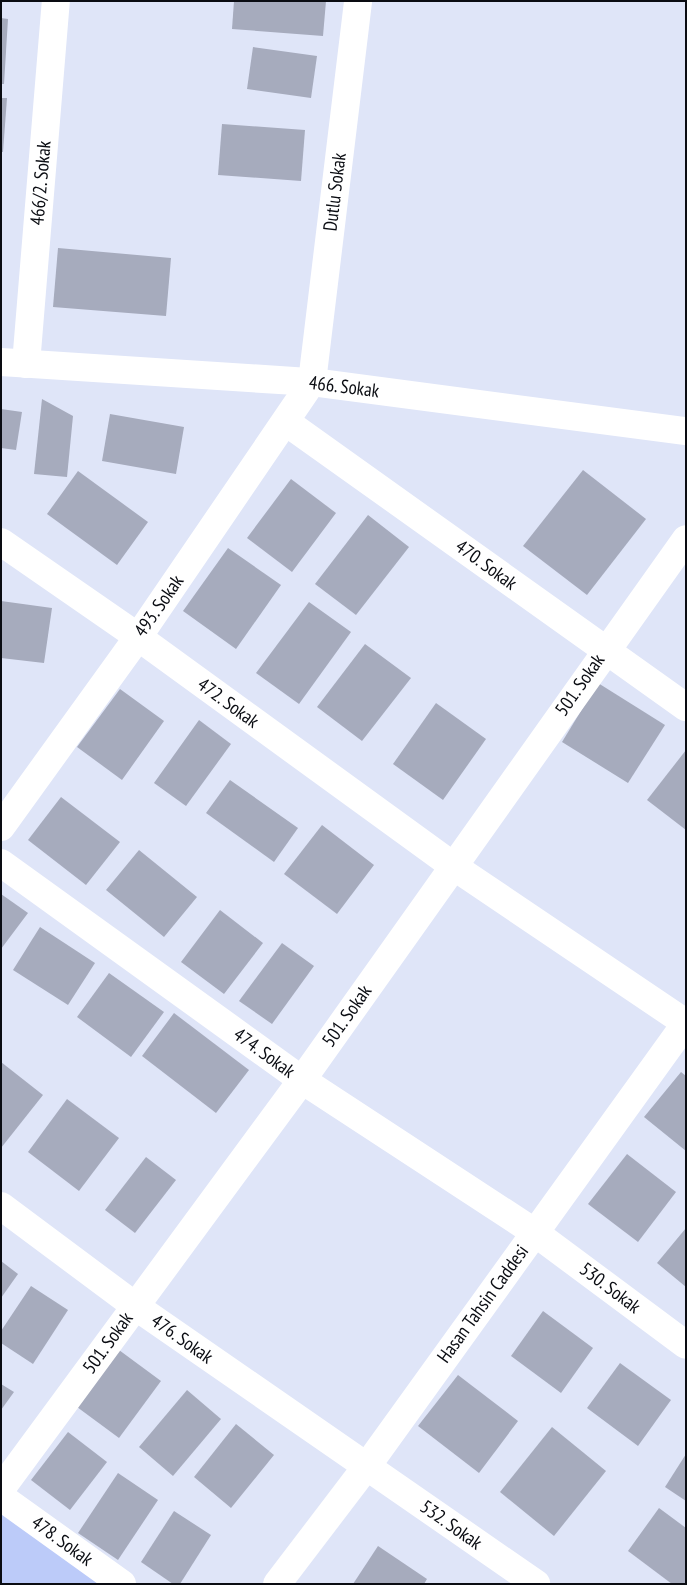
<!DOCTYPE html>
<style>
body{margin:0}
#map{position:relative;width:687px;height:1585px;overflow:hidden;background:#dfe5f8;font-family:"PT Sans Narrow",sans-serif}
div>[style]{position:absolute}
.green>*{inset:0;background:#bccbf9}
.building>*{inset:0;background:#a6abbd}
.street>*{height:28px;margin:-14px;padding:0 14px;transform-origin:14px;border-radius:14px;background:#fff}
.secondary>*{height:28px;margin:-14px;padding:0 14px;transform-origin:14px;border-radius:14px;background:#fff}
span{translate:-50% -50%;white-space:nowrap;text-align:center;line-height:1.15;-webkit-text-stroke:4px #fff;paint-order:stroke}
.street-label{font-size:19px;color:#0a0c12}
.frame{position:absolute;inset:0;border:2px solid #0a0c12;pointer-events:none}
</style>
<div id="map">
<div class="green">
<div style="clip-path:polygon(1px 1512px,105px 1584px,1px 1584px)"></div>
</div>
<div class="building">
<div style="clip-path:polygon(234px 1px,326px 1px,323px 36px,232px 29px)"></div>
<div style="clip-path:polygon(1px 18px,8px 19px,4px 84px,1px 84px)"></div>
<div style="clip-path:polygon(253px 47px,317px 56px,311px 98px,247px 89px)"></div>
<div style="clip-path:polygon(1px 98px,7px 98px,3px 152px,1px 152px)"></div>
<div style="clip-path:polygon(222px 124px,305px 130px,301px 181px,218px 175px)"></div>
<div style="clip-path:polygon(58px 248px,171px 258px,166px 316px,53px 307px)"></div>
<div style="clip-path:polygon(42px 399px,73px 416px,67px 477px,34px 474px)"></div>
<div style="clip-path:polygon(1px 409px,22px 412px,16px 450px,1px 448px)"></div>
<div style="clip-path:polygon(110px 414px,184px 427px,176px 474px,102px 461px)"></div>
<div style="clip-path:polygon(583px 470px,646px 519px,587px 595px,523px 546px)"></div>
<div style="clip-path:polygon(78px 471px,148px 522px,117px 565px,47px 514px)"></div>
<div style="clip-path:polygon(291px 479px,336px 513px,292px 572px,247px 538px)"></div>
<div style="clip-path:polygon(368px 515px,409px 547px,356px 615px,315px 584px)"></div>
<div style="clip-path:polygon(228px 548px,281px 585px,236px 649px,183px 611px)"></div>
<div style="clip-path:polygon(1px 601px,52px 608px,44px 663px,1px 658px)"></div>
<div style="clip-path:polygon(309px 602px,351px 632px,299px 704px,256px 673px)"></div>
<div style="clip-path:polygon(365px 644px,411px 678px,362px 741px,317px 707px)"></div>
<div style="clip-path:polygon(598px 683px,665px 725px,628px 783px,562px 742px)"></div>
<div style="clip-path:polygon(120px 689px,164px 721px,122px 780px,77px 747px)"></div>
<div style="clip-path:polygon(436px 703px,486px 739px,443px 800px,393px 764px)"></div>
<div style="clip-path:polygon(199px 720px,231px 744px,186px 806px,154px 783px)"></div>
<div style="clip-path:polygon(686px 750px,686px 830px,647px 800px)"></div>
<div style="clip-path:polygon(230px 780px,298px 828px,274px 862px,206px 813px)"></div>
<div style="clip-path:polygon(61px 797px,120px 842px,86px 885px,28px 840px)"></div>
<div style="clip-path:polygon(322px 825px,374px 865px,337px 914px,284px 874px)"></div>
<div style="clip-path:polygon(139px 850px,197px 897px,164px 937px,106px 890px)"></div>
<div style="clip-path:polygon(1px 894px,28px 913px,1px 949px)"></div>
<div style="clip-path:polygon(220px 910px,263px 943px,224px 994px,181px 962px)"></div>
<div style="clip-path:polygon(40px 927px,95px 963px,68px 1005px,13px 970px)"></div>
<div style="clip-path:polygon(282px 943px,314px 966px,272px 1024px,239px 1001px)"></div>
<div style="clip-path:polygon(109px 973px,164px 1012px,131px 1057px,77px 1017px)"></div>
<div style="clip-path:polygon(174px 1013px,249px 1070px,216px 1113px,142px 1056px)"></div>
<div style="clip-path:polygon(1px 1062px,43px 1095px,1px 1148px)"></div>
<div style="clip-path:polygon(681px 1072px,686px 1076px,686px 1151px,644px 1117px)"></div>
<div style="clip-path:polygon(67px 1099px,119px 1138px,79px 1191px,28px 1152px)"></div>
<div style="clip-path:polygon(627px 1154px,676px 1192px,638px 1242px,588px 1204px)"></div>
<div style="clip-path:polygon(146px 1157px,176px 1180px,135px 1233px,105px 1210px)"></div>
<div style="clip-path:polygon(686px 1228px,686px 1287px,657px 1263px)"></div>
<div style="clip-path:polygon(1px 1261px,18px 1274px,1px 1298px)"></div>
<div style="clip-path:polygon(31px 1286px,68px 1310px,33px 1364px,1px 1343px,1px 1331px)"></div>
<div style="clip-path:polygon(543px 1311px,593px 1348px,561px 1393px,511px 1356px)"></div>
<div style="clip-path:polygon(119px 1350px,161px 1381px,119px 1438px,77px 1407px)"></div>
<div style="clip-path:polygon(620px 1363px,671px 1400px,638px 1446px,587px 1408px)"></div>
<div style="clip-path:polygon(458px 1375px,518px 1421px,479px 1473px,418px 1426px)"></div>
<div style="clip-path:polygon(1px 1384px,14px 1392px,1px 1410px)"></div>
<div style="clip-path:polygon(187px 1390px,221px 1419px,173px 1476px,139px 1447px)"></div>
<div style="clip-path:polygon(236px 1424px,274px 1455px,231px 1508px,194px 1477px)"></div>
<div style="clip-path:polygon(552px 1427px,606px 1471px,554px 1536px,500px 1492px)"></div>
<div style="clip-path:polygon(68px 1432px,107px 1462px,70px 1510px,31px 1480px)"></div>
<div style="clip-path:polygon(686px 1454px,686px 1501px,665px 1487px)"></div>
<div style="clip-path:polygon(118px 1473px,158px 1500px,118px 1560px,78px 1533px)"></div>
<div style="clip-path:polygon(659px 1508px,686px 1528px,686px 1584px,672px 1584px,628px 1551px)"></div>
<div style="clip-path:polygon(174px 1511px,211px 1535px,180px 1584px,173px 1584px,141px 1562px)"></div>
<div style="clip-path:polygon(378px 1546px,427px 1579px,424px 1584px,353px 1584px)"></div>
</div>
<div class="street">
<div style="left:1px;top:362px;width:312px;rotate:3.7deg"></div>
<div style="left:312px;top:382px;width:377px;rotate:7.5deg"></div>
<div style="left:26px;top:364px;width:364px;rotate:-85.3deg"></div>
<div style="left:286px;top:422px;width:491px;rotate:35.5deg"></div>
<div style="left:1px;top:542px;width:167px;rotate:34.7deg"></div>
<div style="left:138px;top:637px;width:389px;rotate:36deg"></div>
<div style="left:453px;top:866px;width:281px;rotate:34deg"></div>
<div style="left:1px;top:827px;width:234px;rotate:-54.2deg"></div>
<div style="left:138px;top:637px;width:309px;rotate:-55.7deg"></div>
<div style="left:312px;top:382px;width:384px;rotate:-83.1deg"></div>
<div style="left:1px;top:863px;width:371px;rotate:35.8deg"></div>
<div style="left:302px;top:1080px;width:277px;rotate:33.2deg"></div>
<div style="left:534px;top:1232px;width:189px;rotate:36.6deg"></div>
<div style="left:1px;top:1206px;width:167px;rotate:36.7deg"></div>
<div style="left:135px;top:1306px;width:488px;rotate:34.7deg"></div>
<div style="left:1px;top:1489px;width:508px;rotate:-53.65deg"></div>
<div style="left:302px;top:1080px;width:663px;rotate:-54.63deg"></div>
<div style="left:1px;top:1497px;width:149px;rotate:35.7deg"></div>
</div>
<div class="secondary">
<div style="left:277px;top:1584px;width:148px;rotate:-52.7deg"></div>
<div style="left:367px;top:1466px;width:546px;rotate:-54.24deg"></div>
</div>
<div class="street-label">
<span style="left:41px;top:183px;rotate:-85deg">466/2. Sokak</span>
<span style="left:335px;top:192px;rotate:-83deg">Dutlu Sokak</span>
<span style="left:344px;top:387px;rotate:7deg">466. Sokak</span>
<span style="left:486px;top:565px;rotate:36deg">470. Sokak</span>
<span style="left:159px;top:606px;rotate:-55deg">493. Sokak</span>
<span style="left:580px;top:685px;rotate:-55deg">501. Sokak</span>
<span style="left:228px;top:703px;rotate:36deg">472. Sokak</span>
<span style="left:347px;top:1016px;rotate:-55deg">501. Sokak</span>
<span style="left:264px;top:1053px;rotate:36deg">474. Sokak</span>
<span style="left:610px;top:1288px;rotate:37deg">530. Sokak</span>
<span style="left:483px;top:1304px;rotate:-54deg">Hasan Tahsin Caddesi</span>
<span style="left:182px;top:1339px;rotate:35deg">476. Sokak</span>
<span style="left:108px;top:1343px;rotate:-54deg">501. Sokak</span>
<span style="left:451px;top:1525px;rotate:35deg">532. Sokak</span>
<span style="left:62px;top:1541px;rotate:36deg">478. Sokak</span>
</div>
<div class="frame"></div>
</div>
